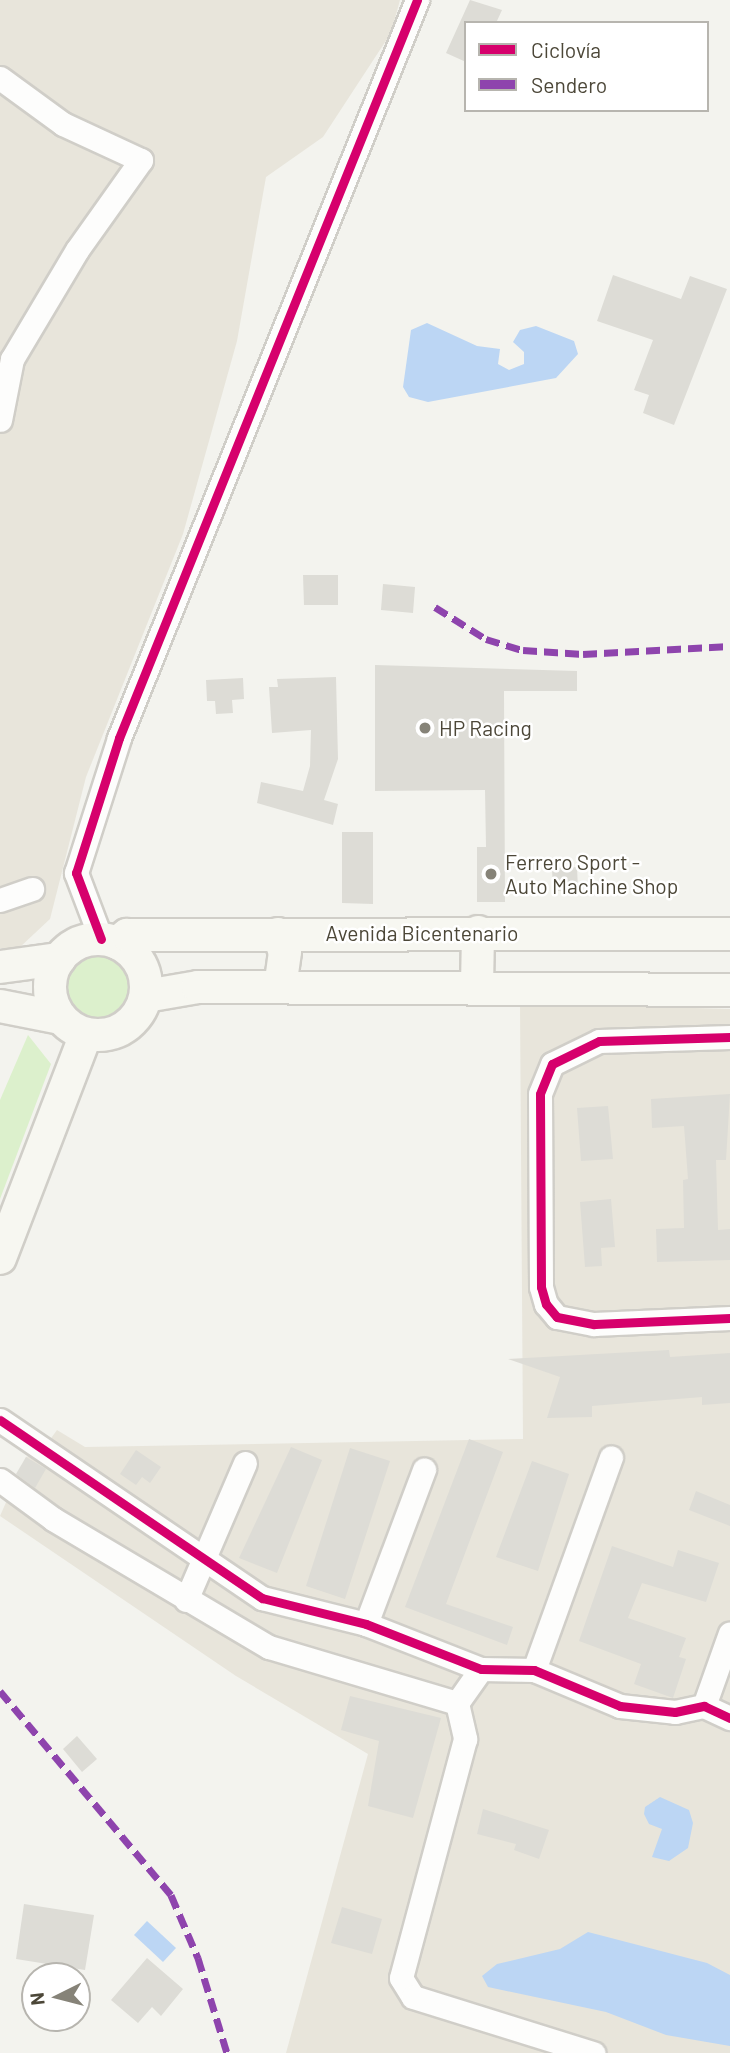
<!DOCTYPE html>
<meta charset="utf-8">
<style>
body{margin:0}
#map{position:relative;width:730px;height:2053px;overflow:hidden;background:#f3f3ee;font-family:Barlow,sans-serif}
div>[style]{position:absolute}
.residential>*{inset:0;background:#e8e5db}
.green>*{inset:0;background:#dcf0cc}
.round{border-radius:50%}
.water>*{inset:0;background:#bcd6f4}
.building>*{inset:0;background:#dddcd6}
.roads{filter:drop-shadow(2px 0 #d0cec8) drop-shadow(-2px 0 #d0cec8) drop-shadow(0 2px #d0cec8) drop-shadow(0 -2px #d0cec8)}
.street>*{height:23px;margin:-11.5px;padding:0 11.5px;transform-origin:11.5px;border-radius:11.5px;background:#fdfdfc}
.secondary>*{height:32px;margin:-16px;padding:0 16px;transform-origin:16px;border-radius:16px;background:#f7f7f1}
.secondary>.ring{margin:-16px;padding:0;box-sizing:content-box;background:none;border:32px solid #f7f7f1;border-radius:50%}
.quiet>*{height:7px;margin-top:-3.5px;transform-origin:0;background:repeating-linear-gradient(90deg,#8e44ad 0 14px,transparent 0 21px)}
.cycleway>*{height:9px;margin:-4.5px;padding:0 4.5px;transform-origin:4.5px;border-radius:4.5px;background:#d6006c}
.dots>*{width:19px;height:19px;translate:-50% -50%;box-sizing:border-box;border:4px solid #fff;border-radius:50%}
span{translate:-50% -50%;white-space:nowrap;text-align:center;line-height:1.15;-webkit-text-stroke:5px #fff;paint-order:stroke}
.poi-label{font-size:21px;color:#4c4738}
.left{translate:0 -50%;text-align:left}
.street-label{font-size:21px;color:#4c4738}
.legend{position:absolute;left:464px;top:21px;width:245px;height:91px;box-sizing:border-box;background:#fff;border:2px solid #b7b5af;margin:0;padding:9px 12px;list-style:none;font-size:21px;color:#4c4738}
.legend li{display:flex;align-items:center;gap:14px;height:35px}
.legend b{width:35px;border:2px solid #b7b5af}
.north{position:absolute;left:21px;top:1962px;width:70px;height:70px;box-sizing:border-box;background:#fff;border:2px solid #b7b5af;border-radius:50%;rotate:264deg;font-size:19px;font-weight:700;line-height:28px;text-align:center;color:#4c4738}
.north::after{content:'';display:block;margin:auto;width:24px;height:32px;background:#868378;clip-path:polygon(50% 0,100% 100%,50% 72%,0 100%)}
</style>
<div id="map">
<div class="residential">
<div style="clip-path:polygon(0 0,400px 0,391px 33px,323px 137px,266px 177px,237px 341px,183px 534px,86px 777px,50px 919px,19px 948px,0 948px)"></div>
<div style="clip-path:polygon(520px 1003px,730px 1009px,730px 2053px,286px 2053px,368px 1754px,236px 1676px,0 1516px,26px 1457px,41px 1452px,57px 1430px,85px 1447px,523px 1439px)"></div>
</div>
<div class="green">
<div class="round" style="left:62px;top:952px;width:68px;height:68px"></div>
<div style="clip-path:polygon(28px 1035px,51px 1064px,0 1199px,0 1100px)"></div>
</div>
<div class="water">
<div style="clip-path:polygon(427px 323px,477px 346px,500px 349px,498px 364px,509px 370px,524px 364px,524px 352px,513px 342px,520px 330px,536px 326px,574px 341px,578px 354px,556px 378px,428px 402px,409px 397px,403px 387px,411px 330px)"></div>
<div style="clip-path:polygon(660px 1797px,689px 1810px,693px 1823px,688px 1848px,669px 1861px,652px 1857px,662px 1829px,649px 1824px,644px 1814px,645px 1807px)"></div>
<div style="clip-path:polygon(147px 1921px,176px 1948px,163px 1962px,134px 1935px)"></div>
<div style="clip-path:polygon(588px 1932px,707px 1963px,730px 1975px,730px 2046px,666px 2035px,606px 2012px,488px 1987px,482px 1976px,497px 1964px,560px 1949px)"></div>
</div>
<div class="building">
<div style="clip-path:polygon(470px 0,502px 10px,496px 23px,466px 23px,466px 62px,446px 53px)"></div>
<div style="clip-path:polygon(613px 275px,681px 299px,690px 276px,727px 289px,674px 425px,643px 413px,649px 395px,634px 390px,653px 340px,597px 321px)"></div>
<div style="clip-path:polygon(303px 575px,338px 575px,338px 605px,304px 605px)"></div>
<div style="clip-path:polygon(383px 584px,415px 587px,413px 613px,381px 610px)"></div>
<div style="clip-path:polygon(375px 665px,577px 671px,577px 691px,504px 691px,505px 902px,477px 902px,477px 847px,486px 847px,485px 790px,375px 791px)"></div>
<div style="clip-path:polygon(336px 677px,338px 759px,324px 800px,338px 804px,333px 825px,257px 803px,261px 782px,303px 791px,310px 766px,311px 730px,272px 733px,269px 687px,278px 687px,277px 679px)"></div>
<div style="clip-path:polygon(243px 678px,244px 699px,232px 700px,233px 713px,216px 714px,215px 701px,207px 701px,206px 680px)"></div>
<div style="clip-path:polygon(342px 832px,373px 832px,373px 904px,342px 903px)"></div>
<div style="clip-path:polygon(577px 867px,578px 890px,553px 891px,552px 868px)"></div>
<div style="clip-path:polygon(730px 1094px,726px 1160px,716px 1160px,718px 1230px,730px 1229px,730px 1260px,657px 1262px,656px 1229px,684px 1228px,683px 1180px,688px 1179px,684px 1126px,652px 1128px,651px 1099px)"></div>
<div style="clip-path:polygon(608px 1106px,613px 1159px,581px 1161px,577px 1108px)"></div>
<div style="clip-path:polygon(611px 1199px,615px 1247px,601px 1248px,602px 1266px,585px 1267px,580px 1202px)"></div>
<div style="clip-path:polygon(669px 1350px,670px 1357px,730px 1353px,730px 1403px,702px 1405px,702px 1397px,592px 1406px,592px 1417px,547px 1418px,560px 1377px,508px 1359px)"></div>
<div style="clip-path:polygon(469px 1439px,503px 1452px,446px 1604px,513px 1627px,507px 1645px,405px 1607px)"></div>
<div style="clip-path:polygon(291px 1447px,322px 1460px,277px 1573px,239px 1558px)"></div>
<div style="clip-path:polygon(350px 1448px,390px 1461px,345px 1599px,306px 1586px)"></div>
<div style="clip-path:polygon(136px 1450px,161px 1467px,150px 1483px,142px 1477px,136px 1485px,120px 1474px)"></div>
<div style="clip-path:polygon(26px 1457px,46px 1469px,35px 1488px,16px 1474px)"></div>
<div style="clip-path:polygon(532px 1461px,569px 1474px,538px 1571px,496px 1557px)"></div>
<div style="clip-path:polygon(696px 1491px,730px 1505px,730px 1526px,689px 1510px)"></div>
<div style="clip-path:polygon(612px 1546px,673px 1567px,678px 1550px,719px 1563px,706px 1602px,642px 1583px,628px 1618px,686px 1638px,679px 1657px,686px 1659px,673px 1698px,634px 1684px,641px 1664px,579px 1641px)"></div>
<div style="clip-path:polygon(350px 1696px,441px 1718px,413px 1818px,368px 1806px,379px 1741px,341px 1730px)"></div>
<div style="clip-path:polygon(77px 1736px,97px 1759px,82px 1772px,63px 1749px)"></div>
<div style="clip-path:polygon(483px 1809px,549px 1830px,539px 1859px,514px 1850px,516px 1844px,477px 1834px)"></div>
<div style="clip-path:polygon(24px 1904px,94px 1915px,85px 1970px,16px 1959px)"></div>
<div style="clip-path:polygon(342px 1907px,382px 1919px,372px 1954px,331px 1943px)"></div>
<div style="clip-path:polygon(147px 1958px,183px 1989px,161px 2016px,152px 2007px,138px 2023px,111px 2000px)"></div>
</div>
<div class="roads">
<div class="street">
<div style="left:0;top:78px;width:78px;rotate:36.1deg"></div>
<div style="left:63px;top:124px;width:86px;rotate:24.8deg"></div>
<div style="left:141px;top:160px;width:110px;rotate:125.4deg"></div>
<div style="left:77px;top:250px;width:127px;rotate:120.8deg"></div>
<div style="left:12px;top:359px;width:62px;rotate:101.1deg"></div>
<div style="left:0;top:900px;width:34px;rotate:-19deg"></div>
<div style="left:101px;top:939px;width:71px;rotate:-110.7deg"></div>
<div style="left:76px;top:873px;width:142px;rotate:-72.3deg"></div>
<div style="left:119px;top:738px;width:796px;rotate:-68.01deg"></div>
<div style="left:730px;top:1037px;width:131px;rotate:178.3deg"></div>
<div style="left:599px;top:1041px;width:52px;rotate:153.9deg"></div>
<div style="left:552px;top:1064px;width:32px;rotate:112deg"></div>
<div style="left:540px;top:1094px;width:193px;rotate:89.7deg"></div>
<div style="left:541px;top:1287px;width:18px;rotate:74deg"></div>
<div style="left:546px;top:1304px;width:17px;rotate:50deg"></div>
<div style="left:557px;top:1317px;width:38px;rotate:11deg"></div>
<div style="left:594px;top:1324px;width:136px;rotate:-2.5deg"></div>
<div style="left:0;top:1420px;width:317px;rotate:34.2deg"></div>
<div style="left:262px;top:1598px;width:107px;rotate:14deg"></div>
<div style="left:366px;top:1624px;width:123px;rotate:21.4deg"></div>
<div style="left:481px;top:1669px;width:53px;rotate:1.1deg"></div>
<div style="left:534px;top:1670px;width:93px;rotate:22.7deg"></div>
<div style="left:620px;top:1706px;width:55px;rotate:6.2deg"></div>
<div style="left:675px;top:1712px;width:30px;rotate:-12deg"></div>
<div style="left:704px;top:1706px;width:29px;rotate:25deg"></div>
<div style="left:0;top:1480px;width:66px;rotate:36.3deg"></div>
<div style="left:53px;top:1519px;width:251px;rotate:30.7deg"></div>
<div style="left:269px;top:1647px;width:196px;rotate:16.6deg"></div>
<div style="left:186px;top:1600px;width:149px;rotate:-66.7deg"></div>
<div style="left:366px;top:1624px;width:165px;rotate:-69.4deg"></div>
<div style="left:481px;top:1669px;width:42px;rotate:125.2deg"></div>
<div style="left:457px;top:1703px;width:37px;rotate:77deg"></div>
<div style="left:465px;top:1739px;width:247px;rotate:105deg"></div>
<div style="left:401px;top:1978px;width:22px;rotate:58deg"></div>
<div style="left:413px;top:1997px;width:189px;rotate:17.3deg"></div>
<div style="left:534px;top:1670px;width:226px;rotate:-70.1deg"></div>
<div style="left:704px;top:1706px;width:77px;rotate:-70.4deg"></div>
</div>
<div class="secondary">
<div style="left:278px;top:934px;width:19px;rotate:69deg"></div>
<div style="left:285px;top:952px;width:35px;rotate:98deg"></div>
<div class="ring" style="left:50px;top:939px;width:64px;height:64px"></div>
<div style="left:117px;top:943px;width:13px;rotate:-39deg"></div>
<div style="left:127px;top:935px;width:603px;rotate:-0.1deg"></div>
<div style="left:0;top:967px;width:60px;rotate:-7.7deg"></div>
<div style="left:477px;top:986px;width:54px;rotate:-88.9deg"></div>
<div style="left:146px;top:996px;width:53px;rotate:-9.8deg"></div>
<div style="left:198px;top:987px;width:532px;rotate:0.32deg"></div>
<div style="left:0;top:1006px;width:62px;rotate:11.1deg"></div>
<div style="left:0;top:1258px;width:240px;rotate:-69deg"></div>
</div>
</div>
<div class="quiet">
<div style="left:435px;top:607px;width:60px;rotate:32.1deg"></div>
<div style="left:486px;top:639px;width:39px;rotate:17deg"></div>
<div style="left:523px;top:650px;width:60px;rotate:3.8deg"></div>
<div style="left:583px;top:654px;width:147px;rotate:-3.1deg"></div>
<div style="left:0;top:1691px;width:266px;rotate:50deg"></div>
<div style="left:171px;top:1895px;width:69px;rotate:66.8deg"></div>
<div style="left:198px;top:1958px;width:99px;rotate:73deg"></div>
</div>
<div class="cycleway">
<div style="left:101px;top:939px;width:71px;rotate:-110.7deg"></div>
<div style="left:76px;top:873px;width:142px;rotate:-72.3deg"></div>
<div style="left:119px;top:738px;width:796px;rotate:-68.01deg"></div>
<div style="left:730px;top:1037px;width:131px;rotate:178.3deg"></div>
<div style="left:599px;top:1041px;width:52px;rotate:153.9deg"></div>
<div style="left:552px;top:1064px;width:32px;rotate:112deg"></div>
<div style="left:540px;top:1094px;width:193px;rotate:89.7deg"></div>
<div style="left:541px;top:1287px;width:18px;rotate:74deg"></div>
<div style="left:546px;top:1304px;width:17px;rotate:50deg"></div>
<div style="left:557px;top:1317px;width:38px;rotate:11deg"></div>
<div style="left:594px;top:1324px;width:136px;rotate:-2.5deg"></div>
<div style="left:0;top:1420px;width:317px;rotate:34.2deg"></div>
<div style="left:262px;top:1598px;width:107px;rotate:14deg"></div>
<div style="left:366px;top:1624px;width:123px;rotate:21.4deg"></div>
<div style="left:481px;top:1669px;width:53px;rotate:1.1deg"></div>
<div style="left:534px;top:1670px;width:93px;rotate:22.7deg"></div>
<div style="left:620px;top:1706px;width:55px;rotate:6.2deg"></div>
<div style="left:675px;top:1712px;width:30px;rotate:-12deg"></div>
<div style="left:704px;top:1706px;width:29px;rotate:25deg"></div>
</div>
<div class="dots">
<div style="left:425px;top:728px;background:#868378"></div>
<div style="left:491px;top:874px;background:#868378"></div>
</div>
<div class="poi-label">
<span class="left" style="left:439px;top:728px">HP Racing</span>
<span class="left" style="left:505px;top:874px">Ferrero Sport -<br>Auto Machine Shop</span>
</div>
<div class="street-label">
<span style="left:422px;top:933px">Avenida Bicentenario</span>
</div>
<ul class="legend">
<li><b style="height:9px;background:#d6006c"></b>Ciclovía</li>
<li><b style="height:9px;background:#8e44ad"></b>Sendero</li>
</ul>
<div class="north">N</div>
</div>
